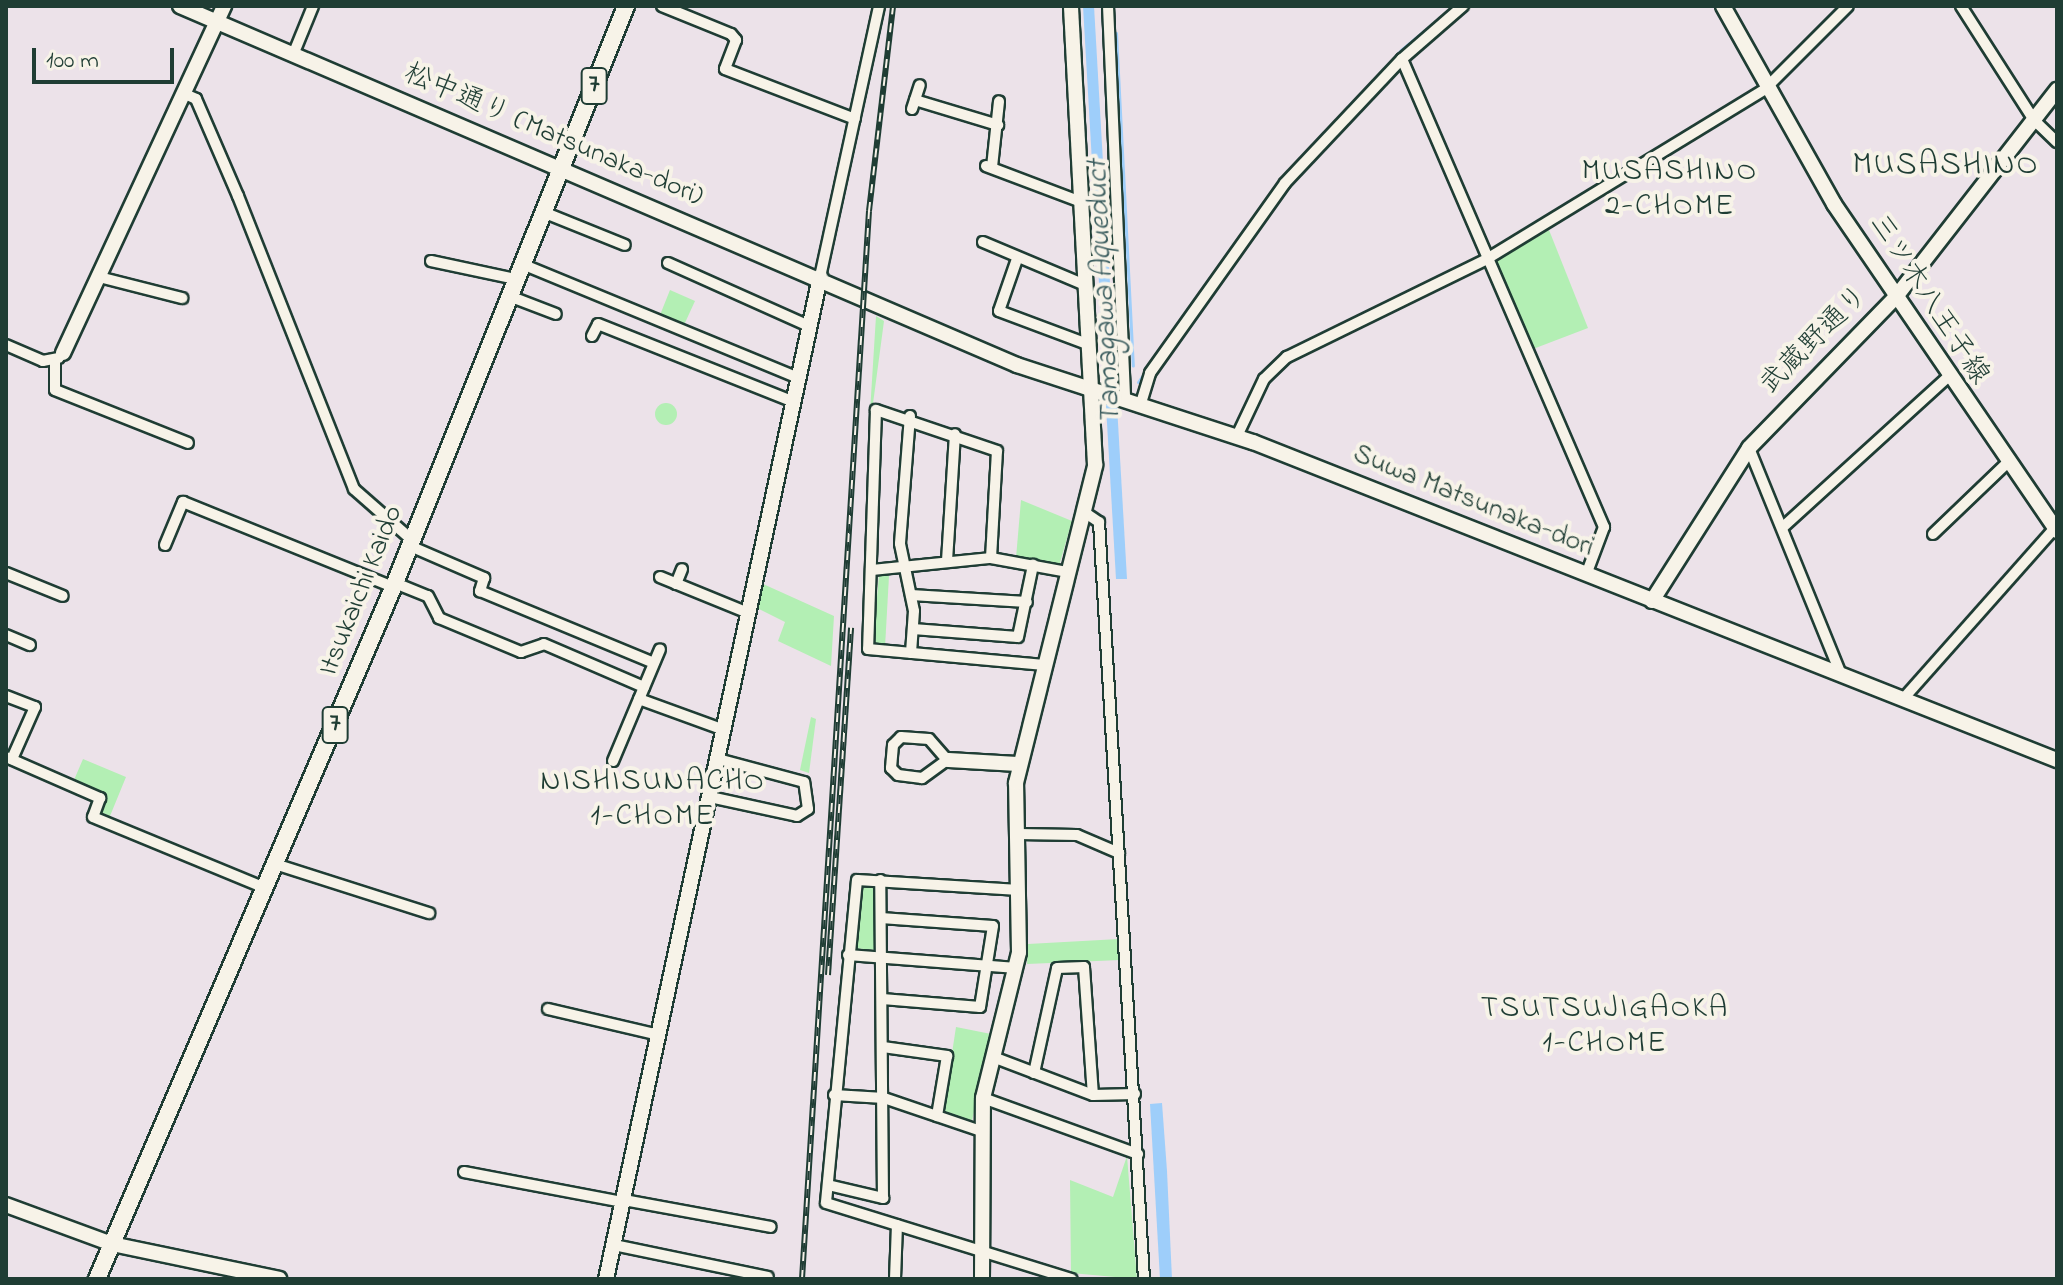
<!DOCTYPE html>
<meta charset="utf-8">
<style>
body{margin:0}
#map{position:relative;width:2063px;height:1285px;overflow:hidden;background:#ece2e9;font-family:"Indie Flower","Klee One",sans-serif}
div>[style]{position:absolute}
.green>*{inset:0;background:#b3efb4}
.round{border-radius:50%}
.water>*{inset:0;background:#9ecefa}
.stream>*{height:3px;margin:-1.5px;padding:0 1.5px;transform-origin:1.5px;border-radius:1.5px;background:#9ecefa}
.roads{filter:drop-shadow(2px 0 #1f3d34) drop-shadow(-2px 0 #1f3d34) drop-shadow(0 2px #1f3d34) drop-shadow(0 -2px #1f3d34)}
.street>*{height:10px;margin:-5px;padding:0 5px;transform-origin:5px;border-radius:5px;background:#f7f3e8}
.secondary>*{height:14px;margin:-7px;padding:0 7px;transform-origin:7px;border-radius:7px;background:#f7f3e8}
.primary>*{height:16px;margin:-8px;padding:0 8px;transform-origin:8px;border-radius:8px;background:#f7f3e8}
.rail>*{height:6px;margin-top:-3px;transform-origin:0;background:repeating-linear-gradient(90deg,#f7f3e8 0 9px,#1f3d34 0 18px);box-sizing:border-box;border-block:2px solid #1f3d34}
span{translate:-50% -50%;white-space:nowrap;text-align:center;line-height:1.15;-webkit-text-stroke:8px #f7f3e8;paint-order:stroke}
.shield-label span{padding:2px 6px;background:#f7f3e8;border:2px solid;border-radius:6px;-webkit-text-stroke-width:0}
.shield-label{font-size:26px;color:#1f3d34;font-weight:700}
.street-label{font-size:28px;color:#1f3d34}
.neighbourhood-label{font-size:30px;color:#1f3d34;letter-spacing:2px}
.water-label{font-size:30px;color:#385a5c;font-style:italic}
.quarter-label{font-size:32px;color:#1f3d34;letter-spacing:2px}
.frame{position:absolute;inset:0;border:8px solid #1f3d34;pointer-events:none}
.scale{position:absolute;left:32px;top:48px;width:142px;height:36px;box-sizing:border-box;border:4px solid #1f3d34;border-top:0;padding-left:10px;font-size:24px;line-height:28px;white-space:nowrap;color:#1f3d34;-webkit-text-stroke:6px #f7f3e8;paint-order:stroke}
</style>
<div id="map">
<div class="green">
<div style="clip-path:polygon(1549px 230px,1588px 328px,1533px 349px,1495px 261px)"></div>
<div style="clip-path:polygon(670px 290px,695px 301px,684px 325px,660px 315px)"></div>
<div style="clip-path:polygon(876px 316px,884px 321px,872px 411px,875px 447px,868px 444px)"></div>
<div class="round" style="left:655px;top:403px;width:22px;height:22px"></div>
<div style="clip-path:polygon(1021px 500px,1072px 521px,1059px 566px,1016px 558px)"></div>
<div style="clip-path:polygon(879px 575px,889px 576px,885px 647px,873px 641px)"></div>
<div style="clip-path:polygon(761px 583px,834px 616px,831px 666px,778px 641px,785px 622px,757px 608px)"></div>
<div style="clip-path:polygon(811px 717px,816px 719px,809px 773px,800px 770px)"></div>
<div style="clip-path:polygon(83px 759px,126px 777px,110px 816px,100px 812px,107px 794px,74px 780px)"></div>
<div style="clip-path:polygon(860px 886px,874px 887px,876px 950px,853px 948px)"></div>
<div style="clip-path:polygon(1119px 939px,1120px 960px,1027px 964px,1028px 944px)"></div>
<div style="clip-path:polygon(956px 1027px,991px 1034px,972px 1121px,943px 1112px)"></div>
<div style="clip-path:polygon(1127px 1156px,1137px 1279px,1071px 1273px,1070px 1180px,1113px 1197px)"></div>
</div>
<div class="water">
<div style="clip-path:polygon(1083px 6px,1094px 6px,1127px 579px,1116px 579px)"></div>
<div style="clip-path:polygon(1162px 1103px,1167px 1171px,1172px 1279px,1160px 1279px,1150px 1104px)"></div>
</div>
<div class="stream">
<div style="left:1116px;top:33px;width:333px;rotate:87.1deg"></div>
<div style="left:1281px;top:180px;width:177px;rotate:-47.3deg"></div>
<div style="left:1401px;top:50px;width:69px;rotate:-39.7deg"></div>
<div style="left:1138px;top:382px;width:16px;rotate:-55deg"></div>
</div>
<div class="roads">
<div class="street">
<div style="left:662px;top:6px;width:74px;rotate:22.1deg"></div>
<div style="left:731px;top:34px;width:8px;rotate:50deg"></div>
<div style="left:736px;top:40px;width:31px;rotate:111deg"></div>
<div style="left:725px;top:69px;width:139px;rotate:21deg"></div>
<div style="left:1108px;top:6px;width:393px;rotate:87.5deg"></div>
<div style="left:1961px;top:6px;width:135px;rotate:57.4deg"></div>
<div style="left:2034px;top:120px;width:32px;rotate:44deg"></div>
<div style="left:293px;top:55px;width:53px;rotate:-67.8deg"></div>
<div style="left:1402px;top:59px;width:510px;rotate:66.65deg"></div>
<div style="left:1604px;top:527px;width:51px;rotate:110.6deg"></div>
<div style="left:185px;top:94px;width:12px;rotate:24deg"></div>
<div style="left:196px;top:99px;width:106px;rotate:66.6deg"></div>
<div style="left:238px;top:196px;width:315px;rotate:68.4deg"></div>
<div style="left:354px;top:489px;width:77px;rotate:41.3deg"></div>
<div style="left:915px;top:100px;width:87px;rotate:16.8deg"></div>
<div style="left:912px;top:109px;width:25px;rotate:-72deg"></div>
<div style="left:986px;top:166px;width:105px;rotate:20.7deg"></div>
<div style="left:992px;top:167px;width:66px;rotate:-83.9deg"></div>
<div style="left:543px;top:212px;width:88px;rotate:21.9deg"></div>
<div style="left:983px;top:242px;width:113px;rotate:22.9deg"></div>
<div style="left:1017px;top:259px;width:55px;rotate:109.1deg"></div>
<div style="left:999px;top:311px;width:97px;rotate:20.5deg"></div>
<div style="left:431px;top:261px;width:87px;rotate:12deg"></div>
<div style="left:668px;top:263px;width:154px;rotate:24.1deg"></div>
<div style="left:522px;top:264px;width:300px;rotate:22.4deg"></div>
<div style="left:99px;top:277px;width:86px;rotate:14.2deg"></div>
<div style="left:820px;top:277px;width:277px;rotate:-77.7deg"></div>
<div style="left:509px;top:296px;width:50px;rotate:21deg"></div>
<div style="left:592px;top:336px;width:13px;rotate:-63deg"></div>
<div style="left:598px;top:324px;width:211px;rotate:21.7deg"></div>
<div style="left:6px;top:345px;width:40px;rotate:23.4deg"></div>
<div style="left:43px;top:361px;width:16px;rotate:-11deg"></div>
<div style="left:55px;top:362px;width:28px;rotate:90deg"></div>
<div style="left:55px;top:390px;width:143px;rotate:21.7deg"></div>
<div style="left:1141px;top:403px;width:31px;rotate:-73deg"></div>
<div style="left:1150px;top:373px;width:233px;rotate:-54.6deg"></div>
<div style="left:1285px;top:183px;width:170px;rotate:-46.7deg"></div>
<div style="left:1402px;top:59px;width:81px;rotate:-41deg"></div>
<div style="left:910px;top:416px;width:128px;rotate:94.5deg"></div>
<div style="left:900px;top:544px;width:68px;rotate:78.2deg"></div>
<div style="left:914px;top:611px;width:42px;rotate:94.1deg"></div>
<div style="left:1237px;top:436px;width:63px;rotate:-64.7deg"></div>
<div style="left:1264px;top:379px;width:32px;rotate:-44deg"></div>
<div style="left:1287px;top:357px;width:223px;rotate:-26.1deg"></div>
<div style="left:1487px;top:259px;width:326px;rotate:-31.4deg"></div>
<div style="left:1765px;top:89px;width:117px;rotate:-45deg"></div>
<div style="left:1749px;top:448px;width:245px;rotate:67.9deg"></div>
<div style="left:1084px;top:512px;width:18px;rotate:34deg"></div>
<div style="left:1099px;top:522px;width:758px;rotate:86.6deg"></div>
<div style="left:1783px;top:527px;width:222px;rotate:-42.3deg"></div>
<div style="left:1933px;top:534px;width:101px;rotate:-43.8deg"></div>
<div style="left:165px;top:545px;width:47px;rotate:-67.3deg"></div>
<div style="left:183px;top:502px;width:227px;rotate:22deg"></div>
<div style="left:410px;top:546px;width:81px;rotate:23.4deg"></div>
<div style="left:484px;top:578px;width:14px;rotate:107deg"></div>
<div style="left:480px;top:591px;width:188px;rotate:22.5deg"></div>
<div style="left:991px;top:558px;width:107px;rotate:-86.8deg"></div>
<div style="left:997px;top:451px;width:128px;rotate:-161.3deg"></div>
<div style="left:876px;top:410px;width:239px;rotate:91.9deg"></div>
<div style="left:868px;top:649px;width:177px;rotate:5.2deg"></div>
<div style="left:947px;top:561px;width:127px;rotate:-86.4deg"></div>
<div style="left:872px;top:570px;width:120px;rotate:-5.8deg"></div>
<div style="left:991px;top:558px;width:77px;rotate:10.4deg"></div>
<div style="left:6px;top:573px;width:61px;rotate:22deg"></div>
<div style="left:660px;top:577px;width:95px;rotate:22.2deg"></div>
<div style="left:395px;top:583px;width:35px;rotate:22deg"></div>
<div style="left:428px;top:596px;width:25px;rotate:63deg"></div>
<div style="left:439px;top:618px;width:89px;rotate:22.5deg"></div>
<div style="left:521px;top:652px;width:24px;rotate:-19deg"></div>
<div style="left:544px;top:644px;width:109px;rotate:23.3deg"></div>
<div style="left:676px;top:584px;width:16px;rotate:-68deg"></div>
<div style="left:911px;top:595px;width:116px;rotate:3.5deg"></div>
<div style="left:913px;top:629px;width:105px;rotate:4.4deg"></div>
<div style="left:1018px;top:637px;width:74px;rotate:-78.2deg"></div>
<div style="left:6px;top:635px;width:26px;rotate:23deg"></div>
<div style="left:6px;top:696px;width:31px;rotate:21deg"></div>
<div style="left:35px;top:707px;width:57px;rotate:113.9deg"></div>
<div style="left:639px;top:699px;width:90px;rotate:20deg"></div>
<div style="left:1903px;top:699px;width:229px;rotate:-48.4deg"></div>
<div style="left:901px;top:737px;width:28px;rotate:4deg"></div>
<div style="left:929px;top:739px;width:28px;rotate:49deg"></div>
<div style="left:947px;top:760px;width:31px;rotate:144deg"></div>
<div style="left:922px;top:778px;width:24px;rotate:-173deg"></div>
<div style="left:898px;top:775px;width:10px;rotate:-135deg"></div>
<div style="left:891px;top:768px;width:23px;rotate:-85deg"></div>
<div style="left:893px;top:745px;width:11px;rotate:-45deg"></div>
<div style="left:6px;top:757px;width:103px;rotate:23.6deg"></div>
<div style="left:100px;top:798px;width:20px;rotate:110deg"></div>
<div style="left:93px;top:817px;width:186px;rotate:22.4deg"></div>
<div style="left:613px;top:761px;width:121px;rotate:-67.2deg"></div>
<div style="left:710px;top:797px;width:89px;rotate:12.3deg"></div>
<div style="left:797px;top:816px;width:13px;rotate:-32deg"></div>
<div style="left:808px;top:809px;width:27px;rotate:-98deg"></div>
<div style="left:804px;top:782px;width:89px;rotate:-165deg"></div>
<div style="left:1018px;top:834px;width:59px;rotate:1deg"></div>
<div style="left:1077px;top:835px;width:46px;rotate:23.2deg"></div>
<div style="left:275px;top:864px;width:162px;rotate:17.7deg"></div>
<div style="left:1019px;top:890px;width:162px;rotate:-176.5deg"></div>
<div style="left:857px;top:880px;width:324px;rotate:95.5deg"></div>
<div style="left:826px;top:1203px;width:257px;rotate:17.2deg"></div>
<div style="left:881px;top:918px;width:112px;rotate:4.1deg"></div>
<div style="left:993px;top:926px;width:82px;rotate:99.1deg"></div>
<div style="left:980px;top:1007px;width:98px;rotate:-175.3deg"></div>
<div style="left:848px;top:955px;width:169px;rotate:4.4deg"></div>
<div style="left:548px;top:1009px;width:114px;rotate:13.2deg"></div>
<div style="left:883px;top:1047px;width:65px;rotate:8deg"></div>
<div style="left:947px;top:1056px;width:61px;rotate:99.5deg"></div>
<div style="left:993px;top:1057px;width:107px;rotate:20.8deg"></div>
<div style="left:1093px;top:1095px;width:42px;rotate:-1.4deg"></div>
<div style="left:1034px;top:1073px;width:107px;rotate:-77.6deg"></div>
<div style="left:1057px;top:968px;width:27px;rotate:-2deg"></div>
<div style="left:1084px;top:967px;width:128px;rotate:86deg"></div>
<div style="left:834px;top:1095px;width:50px;rotate:3.4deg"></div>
<div style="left:884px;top:1098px;width:102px;rotate:18.8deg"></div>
<div style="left:983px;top:1098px;width:165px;rotate:19.9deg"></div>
<div style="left:464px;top:1172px;width:162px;rotate:10.7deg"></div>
<div style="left:828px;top:1185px;width:57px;rotate:13.3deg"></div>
<div style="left:883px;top:1198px;width:318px;rotate:-90.5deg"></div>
<div style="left:624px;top:1200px;width:149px;rotate:10.4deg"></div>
<div style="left:614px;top:1245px;width:157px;rotate:11.7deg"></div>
<div style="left:895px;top:1279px;width:54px;rotate:-87.9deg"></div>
</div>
<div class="secondary">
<div style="left:180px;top:6px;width:911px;rotate:23.22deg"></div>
<div style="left:1017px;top:365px;width:248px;rotate:18.1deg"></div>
<div style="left:1253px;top:442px;width:865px;rotate:21.58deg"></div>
<div style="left:1723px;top:6px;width:227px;rotate:60.7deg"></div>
<div style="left:1834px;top:204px;width:396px;rotate:55.7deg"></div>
<div style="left:63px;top:353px;width:383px;rotate:-65.1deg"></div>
<div style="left:1652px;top:601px;width:181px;rotate:-57.6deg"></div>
<div style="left:1749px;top:448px;width:209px;rotate:-45.8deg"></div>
<div style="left:1895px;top:298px;width:264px;rotate:-52.1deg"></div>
<div style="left:947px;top:760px;width:72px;rotate:3.2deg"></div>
<div style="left:6px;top:1205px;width:113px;rotate:20.2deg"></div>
<div style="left:112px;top:1244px;width:171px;rotate:11.8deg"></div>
<div style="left:606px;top:1279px;width:1025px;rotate:-77.94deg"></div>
<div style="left:982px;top:1279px;width:181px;rotate:-89.7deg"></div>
<div style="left:983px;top:1098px;width:150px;rotate:-76.1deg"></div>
<div style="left:1019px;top:952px;width:169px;rotate:-91deg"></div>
<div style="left:1016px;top:783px;width:328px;rotate:-76deg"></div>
<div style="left:1095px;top:465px;width:460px;rotate:-93deg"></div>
</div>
<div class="primary">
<div style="left:97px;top:1279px;width:757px;rotate:-66.82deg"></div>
<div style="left:395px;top:583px;width:622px;rotate:-68.18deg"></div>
</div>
</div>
<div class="rail">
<div style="left:828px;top:975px;width:348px;rotate:-86.2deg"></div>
<div style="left:802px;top:1279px;width:1070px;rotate:-86.41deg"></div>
<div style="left:869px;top:211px;width:206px;rotate:-83.3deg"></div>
</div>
<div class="shield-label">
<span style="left:594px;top:86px">7</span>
<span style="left:335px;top:725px">7</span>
</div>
<div class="street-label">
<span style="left:553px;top:136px;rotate:23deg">松中通り (Matsunaka-dori)</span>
<span style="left:1928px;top:300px;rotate:57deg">三ツ木八王子線</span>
<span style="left:1815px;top:341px;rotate:-45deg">武蔵野通り</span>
<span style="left:1473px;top:502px;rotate:22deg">Suwa Matsunaka-dori</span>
<span style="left:362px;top:591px;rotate:-68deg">Itsukaichi Kaido</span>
</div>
<div class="neighbourhood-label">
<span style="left:1670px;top:189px">MUSASHINO<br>2-CHOME</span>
<span style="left:653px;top:799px">NISHISUNACHO<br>1-CHOME</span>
<span style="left:1605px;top:1026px">TSUTSUJIGAOKA<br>1-CHOME</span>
</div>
<div class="water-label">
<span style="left:1105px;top:292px;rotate:-93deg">Tamagawa Aqueduct</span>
</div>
<div class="quarter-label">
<span style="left:1946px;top:166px">MUSASHINO</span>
</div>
<div class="frame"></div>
<div class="scale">100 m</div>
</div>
